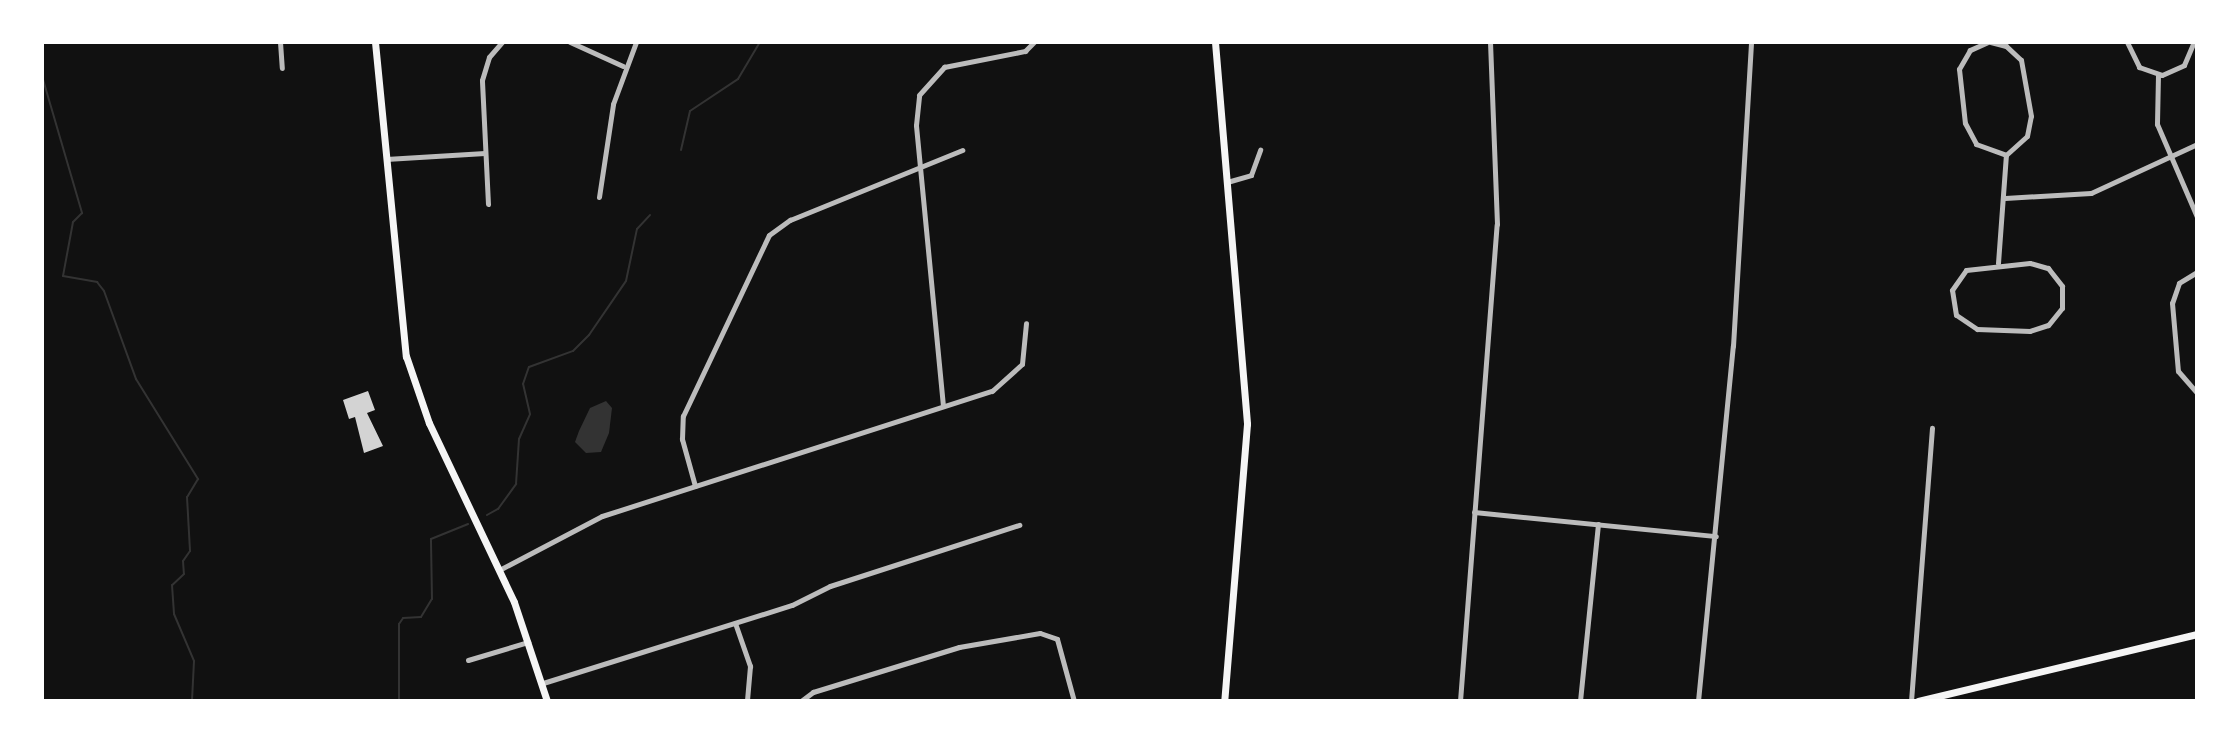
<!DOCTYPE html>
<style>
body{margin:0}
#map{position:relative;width:2239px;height:743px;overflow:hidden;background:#111;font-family:"Titillium Web",sans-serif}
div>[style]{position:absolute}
.water>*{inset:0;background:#333}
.stream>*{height:2px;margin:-1px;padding:0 1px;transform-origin:1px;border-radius:1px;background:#333}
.building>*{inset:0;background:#d3d3d3}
.minor>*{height:5px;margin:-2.5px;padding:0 2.5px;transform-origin:2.5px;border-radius:2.5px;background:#bcbcbc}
.secondary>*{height:7px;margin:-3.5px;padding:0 3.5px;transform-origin:3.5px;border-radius:3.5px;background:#f5f5f5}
.primary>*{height:7px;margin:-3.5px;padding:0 3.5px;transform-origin:3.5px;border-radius:3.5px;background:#f5f5f5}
span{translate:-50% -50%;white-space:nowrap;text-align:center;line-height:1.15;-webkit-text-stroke:6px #fff;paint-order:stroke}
.frame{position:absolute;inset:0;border:44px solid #fff;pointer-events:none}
</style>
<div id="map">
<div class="water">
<div style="clip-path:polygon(606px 401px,612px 408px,609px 433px,601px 452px,586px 453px,575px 442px,579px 431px,590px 408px)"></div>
</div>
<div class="stream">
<div style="left:42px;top:76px;width:143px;rotate:73.7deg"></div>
<div style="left:82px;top:213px;width:13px;rotate:135deg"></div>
<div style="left:73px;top:222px;width:55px;rotate:100.5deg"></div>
<div style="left:63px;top:276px;width:35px;rotate:10deg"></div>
<div style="left:97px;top:282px;width:11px;rotate:52deg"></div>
<div style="left:104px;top:291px;width:94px;rotate:70deg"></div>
<div style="left:136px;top:379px;width:118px;rotate:58.2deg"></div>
<div style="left:198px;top:479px;width:21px;rotate:121deg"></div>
<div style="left:187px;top:497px;width:54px;rotate:86.8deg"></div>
<div style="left:190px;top:551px;width:12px;rotate:125deg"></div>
<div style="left:183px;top:561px;width:13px;rotate:86deg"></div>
<div style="left:184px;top:574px;width:16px;rotate:137deg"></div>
<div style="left:172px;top:585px;width:29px;rotate:86deg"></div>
<div style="left:174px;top:614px;width:51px;rotate:66.9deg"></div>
<div style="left:194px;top:661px;width:40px;rotate:92.9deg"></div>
<div style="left:681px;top:150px;width:40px;rotate:-77deg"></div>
<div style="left:690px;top:111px;width:58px;rotate:-33.7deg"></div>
<div style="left:738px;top:79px;width:43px;rotate:-59.3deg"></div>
<div style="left:487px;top:515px;width:13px;rotate:-29deg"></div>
<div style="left:498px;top:509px;width:31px;rotate:-54deg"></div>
<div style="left:516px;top:484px;width:45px;rotate:-86.2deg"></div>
<div style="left:519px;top:439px;width:27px;rotate:-66deg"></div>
<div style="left:530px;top:414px;width:31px;rotate:-103deg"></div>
<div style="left:523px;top:384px;width:18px;rotate:-71deg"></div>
<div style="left:529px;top:367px;width:47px;rotate:-20deg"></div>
<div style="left:573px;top:351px;width:23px;rotate:-45deg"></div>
<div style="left:589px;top:335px;width:65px;rotate:-55.6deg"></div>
<div style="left:626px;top:281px;width:53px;rotate:-78.1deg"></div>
<div style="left:637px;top:229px;width:19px;rotate:-47deg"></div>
<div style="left:399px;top:701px;width:77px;rotate:-90deg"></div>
<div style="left:399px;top:624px;width:7px;rotate:-56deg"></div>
<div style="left:403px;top:618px;width:18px;rotate:-3deg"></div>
<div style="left:421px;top:617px;width:21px;rotate:-59deg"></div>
<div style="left:432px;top:599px;width:60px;rotate:-91deg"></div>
<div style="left:431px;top:539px;width:40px;rotate:-22deg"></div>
</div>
<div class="building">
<div style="clip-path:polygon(368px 391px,375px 410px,367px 413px,383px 446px,364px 453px,355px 417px,349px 419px,343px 400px)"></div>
</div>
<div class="minor">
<div style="left:280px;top:42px;width:26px;rotate:86deg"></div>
<div style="left:570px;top:42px;width:58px;rotate:24.4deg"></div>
<div style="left:1988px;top:42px;width:20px;rotate:156deg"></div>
<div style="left:1970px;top:50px;width:22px;rotate:120deg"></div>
<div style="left:1959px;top:69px;width:54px;rotate:83.7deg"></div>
<div style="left:1965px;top:123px;width:24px;rotate:62deg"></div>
<div style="left:1976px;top:144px;width:32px;rotate:20deg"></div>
<div style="left:2006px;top:155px;width:28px;rotate:-42deg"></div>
<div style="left:2027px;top:136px;width:20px;rotate:-79deg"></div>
<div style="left:2031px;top:116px;width:57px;rotate:-100.1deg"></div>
<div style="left:2021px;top:60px;width:21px;rotate:-137deg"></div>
<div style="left:2006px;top:46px;width:16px;rotate:-166deg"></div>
<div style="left:2127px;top:42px;width:28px;rotate:64deg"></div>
<div style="left:2139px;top:67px;width:24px;rotate:19deg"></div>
<div style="left:2162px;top:75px;width:24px;rotate:-24deg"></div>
<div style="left:2184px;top:65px;width:25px;rotate:-67deg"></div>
<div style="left:2158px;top:75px;width:49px;rotate:91.2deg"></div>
<div style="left:2157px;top:124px;width:101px;rotate:66.7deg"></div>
<div style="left:386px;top:159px;width:99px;rotate:-3.5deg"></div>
<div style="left:1227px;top:182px;width:25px;rotate:-16deg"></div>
<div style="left:1251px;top:175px;width:27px;rotate:-70deg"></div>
<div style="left:599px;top:197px;width:94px;rotate:-81.4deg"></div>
<div style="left:613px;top:104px;width:66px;rotate:-69.6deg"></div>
<div style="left:2005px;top:198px;width:86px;rotate:-3.3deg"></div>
<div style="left:2091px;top:193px;width:117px;rotate:-24.8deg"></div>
<div style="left:488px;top:204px;width:124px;rotate:-92.8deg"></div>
<div style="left:482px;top:80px;width:24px;rotate:-73deg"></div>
<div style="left:489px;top:57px;width:20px;rotate:-49deg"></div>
<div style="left:1998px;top:263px;width:108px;rotate:-85.8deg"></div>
<div style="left:2030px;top:263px;width:19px;rotate:16deg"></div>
<div style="left:2048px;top:268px;width:23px;rotate:52deg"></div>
<div style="left:2062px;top:286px;width:22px;rotate:90deg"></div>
<div style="left:2062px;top:308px;width:22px;rotate:129deg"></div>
<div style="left:2048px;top:325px;width:19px;rotate:162deg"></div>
<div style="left:2030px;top:331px;width:53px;rotate:-177.8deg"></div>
<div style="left:1977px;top:329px;width:25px;rotate:-146deg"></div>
<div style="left:1956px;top:315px;width:25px;rotate:-99deg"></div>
<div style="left:1952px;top:290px;width:24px;rotate:-55deg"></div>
<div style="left:1966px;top:270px;width:64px;rotate:-6.2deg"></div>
<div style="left:2197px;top:272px;width:21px;rotate:149deg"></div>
<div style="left:2179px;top:283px;width:21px;rotate:109deg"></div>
<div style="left:2172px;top:303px;width:68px;rotate:85deg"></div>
<div style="left:2178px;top:371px;width:29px;rotate:49deg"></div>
<div style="left:943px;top:406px;width:282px;rotate:-95.5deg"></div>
<div style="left:916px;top:125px;width:30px;rotate:-84deg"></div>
<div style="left:919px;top:95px;width:38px;rotate:-48deg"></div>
<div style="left:944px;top:67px;width:83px;rotate:-11.2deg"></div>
<div style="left:1025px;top:51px;width:13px;rotate:-45deg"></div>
<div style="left:695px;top:486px;width:49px;rotate:-105.5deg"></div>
<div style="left:682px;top:439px;width:23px;rotate:-88deg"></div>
<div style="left:683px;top:416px;width:200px;rotate:-64.6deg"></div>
<div style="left:769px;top:235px;width:26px;rotate:-36deg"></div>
<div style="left:790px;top:220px;width:186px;rotate:-22.1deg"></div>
<div style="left:1474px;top:512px;width:243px;rotate:5.7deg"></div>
<div style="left:501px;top:569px;width:114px;rotate:-27.7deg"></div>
<div style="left:602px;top:516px;width:410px;rotate:-17.8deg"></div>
<div style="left:992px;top:391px;width:40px;rotate:-42deg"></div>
<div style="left:1022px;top:364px;width:41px;rotate:-84.4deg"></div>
<div style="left:735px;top:623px;width:46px;rotate:70.8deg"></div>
<div style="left:750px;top:666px;width:35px;rotate:95deg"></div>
<div style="left:468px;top:660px;width:63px;rotate:-16.7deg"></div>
<div style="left:543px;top:683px;width:261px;rotate:-17.4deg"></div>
<div style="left:792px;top:605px;width:42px;rotate:-26.6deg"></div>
<div style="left:830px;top:586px;width:199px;rotate:-17.9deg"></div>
<div style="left:801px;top:701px;width:15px;rotate:-37deg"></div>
<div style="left:813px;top:692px;width:153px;rotate:-17.1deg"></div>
<div style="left:959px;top:647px;width:82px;rotate:-9.8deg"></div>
<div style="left:1040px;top:633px;width:18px;rotate:19deg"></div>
<div style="left:1057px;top:639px;width:64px;rotate:74.7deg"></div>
<div style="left:1460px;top:701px;width:478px;rotate:-85.6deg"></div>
<div style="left:1497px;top:224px;width:182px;rotate:-92.2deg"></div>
<div style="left:1580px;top:701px;width:178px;rotate:-84.2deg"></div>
<div style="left:1698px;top:701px;width:357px;rotate:-84.4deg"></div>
<div style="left:1733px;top:346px;width:305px;rotate:-86.6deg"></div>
<div style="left:1911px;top:701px;width:274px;rotate:-85.6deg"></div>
</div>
<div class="secondary">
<div style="left:375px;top:42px;width:316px;rotate:84.4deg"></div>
<div style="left:406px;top:356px;width:71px;rotate:71.1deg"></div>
<div style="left:429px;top:423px;width:198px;rotate:64.6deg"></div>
<div style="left:514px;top:602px;width:104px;rotate:71.6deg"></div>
<div style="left:1918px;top:701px;width:287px;rotate:-13.5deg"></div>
</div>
<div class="primary">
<div style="left:1215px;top:42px;width:383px;rotate:85.2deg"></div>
<div style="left:1247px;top:424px;width:278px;rotate:94.7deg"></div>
</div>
<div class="frame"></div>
</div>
